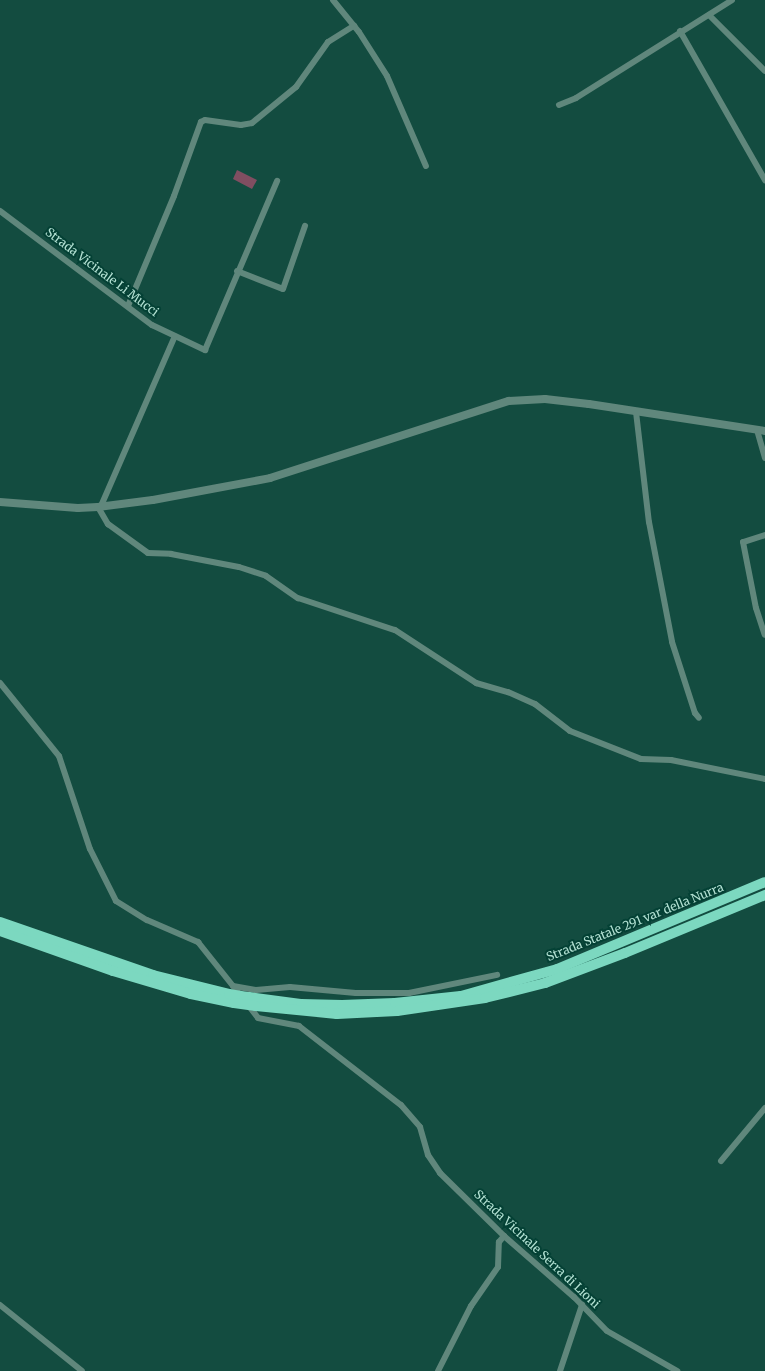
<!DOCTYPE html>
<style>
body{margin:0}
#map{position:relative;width:765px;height:1371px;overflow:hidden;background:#134c40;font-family:Merriweather,serif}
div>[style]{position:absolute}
.green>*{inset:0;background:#804e61}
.minor>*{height:6px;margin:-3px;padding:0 3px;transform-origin:3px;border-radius:3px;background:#60877c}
.tertiary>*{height:8px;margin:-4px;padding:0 4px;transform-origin:4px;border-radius:4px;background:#60877c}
.trunk>*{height:10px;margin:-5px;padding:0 5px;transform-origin:5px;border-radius:5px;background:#7cd8c0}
.trunk-bridge>*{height:10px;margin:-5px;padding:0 5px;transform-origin:5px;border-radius:5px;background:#7cd8c0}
span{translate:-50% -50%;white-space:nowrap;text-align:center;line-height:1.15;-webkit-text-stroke:4px #044135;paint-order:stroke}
.street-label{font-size:12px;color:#b3e1d3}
</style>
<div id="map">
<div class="green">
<div style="clip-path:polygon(237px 170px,257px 180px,252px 189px,233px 179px)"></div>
</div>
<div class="minor">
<div style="left:333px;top:0;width:41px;rotate:50.9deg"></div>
<div style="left:359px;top:32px;width:52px;rotate:57.5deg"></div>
<div style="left:387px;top:76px;width:98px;rotate:66.6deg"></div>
<div style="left:709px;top:15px;width:79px;rotate:45deg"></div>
<div style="left:680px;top:31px;width:172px;rotate:60.3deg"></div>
<div style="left:559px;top:105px;width:18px;rotate:-22deg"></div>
<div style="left:576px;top:98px;width:184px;rotate:-32.1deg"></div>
<div style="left:0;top:211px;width:190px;rotate:36.9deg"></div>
<div style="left:152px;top:325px;width:59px;rotate:25.3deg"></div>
<div style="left:205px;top:350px;width:184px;rotate:-66.9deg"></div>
<div style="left:237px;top:271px;width:49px;rotate:21.4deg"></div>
<div style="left:283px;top:289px;width:67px;rotate:-70.8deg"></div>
<div style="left:128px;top:306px;width:119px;rotate:-67.3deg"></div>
<div style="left:174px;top:196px;width:79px;rotate:-70deg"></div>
<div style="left:201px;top:122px;width:4px;rotate:-27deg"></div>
<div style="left:205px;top:120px;width:36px;rotate:8deg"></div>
<div style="left:241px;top:125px;width:11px;rotate:-10deg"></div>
<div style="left:252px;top:123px;width:57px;rotate:-39.3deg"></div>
<div style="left:296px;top:87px;width:55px;rotate:-54.6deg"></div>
<div style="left:328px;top:42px;width:31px;rotate:-32deg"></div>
<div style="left:636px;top:412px;width:111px;rotate:83.3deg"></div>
<div style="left:649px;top:522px;width:122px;rotate:79.1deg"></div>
<div style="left:672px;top:642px;width:75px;rotate:72.1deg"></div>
<div style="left:695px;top:713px;width:6px;rotate:51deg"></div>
<div style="left:757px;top:430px;width:29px;rotate:74deg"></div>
<div style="left:101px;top:506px;width:185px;rotate:-66.5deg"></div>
<div style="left:98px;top:507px;width:20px;rotate:60deg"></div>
<div style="left:108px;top:524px;width:49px;rotate:35.9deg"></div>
<div style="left:148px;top:553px;width:23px;rotate:2deg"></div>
<div style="left:171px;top:554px;width:69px;rotate:10.8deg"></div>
<div style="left:239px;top:567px;width:28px;rotate:18deg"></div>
<div style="left:266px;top:576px;width:39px;rotate:35deg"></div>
<div style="left:298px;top:598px;width:102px;rotate:18.3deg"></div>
<div style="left:395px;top:630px;width:97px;rotate:33.2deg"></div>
<div style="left:476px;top:683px;width:33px;rotate:16deg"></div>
<div style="left:508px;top:692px;width:30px;rotate:24deg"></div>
<div style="left:535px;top:704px;width:44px;rotate:37.6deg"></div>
<div style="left:570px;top:731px;width:76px;rotate:21.5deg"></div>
<div style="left:641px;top:759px;width:30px;rotate:2deg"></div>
<div style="left:671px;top:760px;width:96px;rotate:11.4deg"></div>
<div style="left:765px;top:535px;width:23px;rotate:162deg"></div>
<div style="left:743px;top:542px;width:67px;rotate:78.9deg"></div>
<div style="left:756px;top:608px;width:28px;rotate:72deg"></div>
<div style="left:0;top:683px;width:94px;rotate:51.1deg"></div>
<div style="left:59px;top:756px;width:98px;rotate:71.6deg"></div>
<div style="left:90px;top:849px;width:58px;rotate:63.4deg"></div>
<div style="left:116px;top:901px;width:36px;rotate:32deg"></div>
<div style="left:147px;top:920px;width:56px;rotate:23.3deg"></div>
<div style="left:198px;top:942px;width:69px;rotate:51.5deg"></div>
<div style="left:233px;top:986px;width:23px;rotate:10deg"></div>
<div style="left:256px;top:990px;width:34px;rotate:-5deg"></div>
<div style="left:290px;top:987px;width:66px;rotate:5.2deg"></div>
<div style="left:356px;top:993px;width:53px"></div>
<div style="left:409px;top:993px;width:90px;rotate:-11.6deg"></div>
<div style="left:248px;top:1005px;width:16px;rotate:52deg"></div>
<div style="left:258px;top:1018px;width:42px;rotate:11deg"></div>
<div style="left:299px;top:1026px;width:129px;rotate:37.8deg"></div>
<div style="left:401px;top:1105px;width:29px;rotate:49deg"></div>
<div style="left:420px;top:1127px;width:29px;rotate:74deg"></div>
<div style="left:428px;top:1155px;width:22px;rotate:56deg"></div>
<div style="left:440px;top:1173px;width:90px;rotate:44.5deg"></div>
<div style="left:504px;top:1236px;width:93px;rotate:41.1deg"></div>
<div style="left:574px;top:1297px;width:47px;rotate:45.9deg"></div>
<div style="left:607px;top:1331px;width:81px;rotate:29.7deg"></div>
<div style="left:721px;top:1161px;width:69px;rotate:-50.3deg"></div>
<div style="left:0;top:1305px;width:105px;rotate:38.8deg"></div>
<div style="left:438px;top:1371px;width:73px;rotate:-63.1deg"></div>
<div style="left:471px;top:1306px;width:47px;rotate:-55.3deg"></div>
<div style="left:498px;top:1267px;width:25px;rotate:-88deg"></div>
<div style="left:499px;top:1242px;width:8px;rotate:-50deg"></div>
<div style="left:560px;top:1371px;width:70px;rotate:-71.6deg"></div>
</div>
<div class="tertiary">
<div style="left:0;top:502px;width:78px;rotate:4.4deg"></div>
<div style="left:78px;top:508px;width:20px;rotate:-3deg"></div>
<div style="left:98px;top:507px;width:55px;rotate:-7.3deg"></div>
<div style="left:153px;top:500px;width:119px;rotate:-10.6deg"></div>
<div style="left:270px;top:478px;width:251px;rotate:-17.9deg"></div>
<div style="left:509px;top:401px;width:36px;rotate:-3deg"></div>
<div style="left:545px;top:399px;width:44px;rotate:6.5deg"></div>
<div style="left:589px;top:404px;width:178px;rotate:8.7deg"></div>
</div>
<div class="trunk">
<div style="left:0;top:922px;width:162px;rotate:19.1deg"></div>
<div style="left:153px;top:975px;width:78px;rotate:14deg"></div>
<div style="left:0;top:931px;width:120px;rotate:19.5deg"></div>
<div style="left:113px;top:971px;width:81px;rotate:16.4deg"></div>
<div style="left:191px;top:994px;width:44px;rotate:11.8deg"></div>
<div style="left:249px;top:997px;width:52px;rotate:7.7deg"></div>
<div style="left:301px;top:1004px;width:41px;rotate:1.4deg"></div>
<div style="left:342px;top:1005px;width:53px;rotate:-2.2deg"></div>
<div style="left:395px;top:1003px;width:66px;rotate:-6.1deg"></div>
<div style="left:461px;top:996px;width:100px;rotate:-15.7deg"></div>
<div style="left:557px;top:969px;width:225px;rotate:-22.7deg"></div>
<div style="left:256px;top:1006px;width:81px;rotate:5.6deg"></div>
<div style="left:337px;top:1014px;width:60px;rotate:-2.9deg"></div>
<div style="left:397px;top:1011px;width:89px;rotate:-8.4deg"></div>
<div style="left:485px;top:998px;width:62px;rotate:-14deg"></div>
<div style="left:545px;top:983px;width:85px;rotate:-20.6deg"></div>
<div style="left:625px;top:953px;width:152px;rotate:-22.5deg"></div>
</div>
<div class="trunk-bridge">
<div style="left:229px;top:994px;width:20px;rotate:9deg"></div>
<div style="left:234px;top:1003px;width:22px;rotate:8deg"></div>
</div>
<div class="street-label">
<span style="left:102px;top:272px;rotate:37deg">Strada Vicinale Li Mucci</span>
<span style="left:635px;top:922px;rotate:-22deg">Strada Statale 291 var della Nurra</span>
<span style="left:537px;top:1249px;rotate:43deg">Strada Vicinale Serra di Lioni</span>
</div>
</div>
